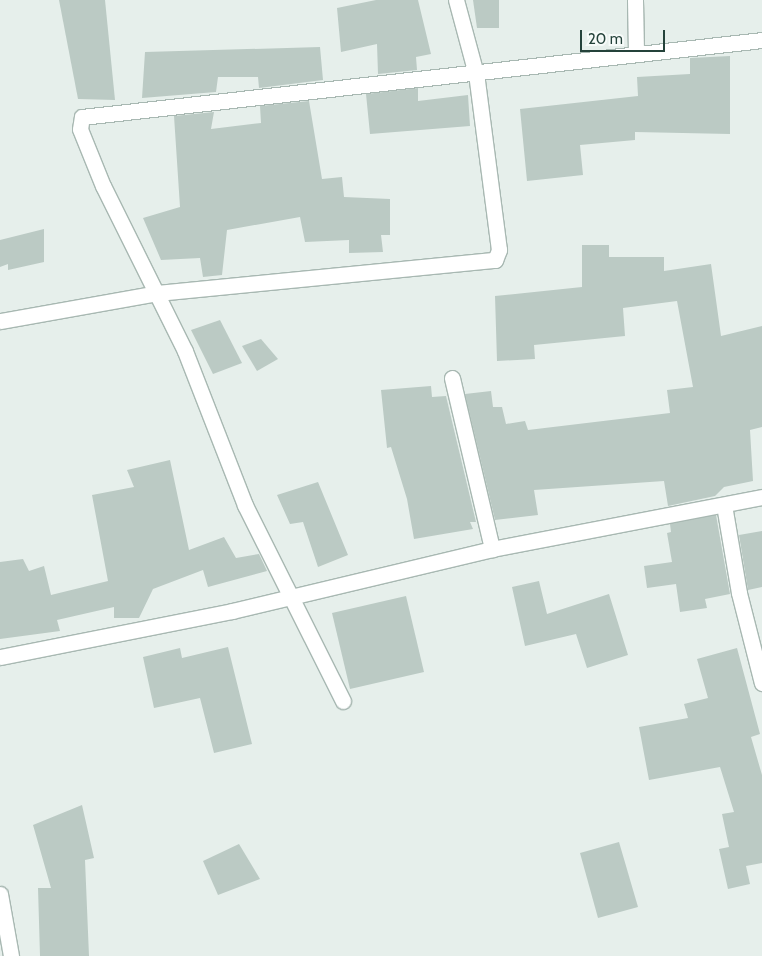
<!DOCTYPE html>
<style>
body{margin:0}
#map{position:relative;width:762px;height:956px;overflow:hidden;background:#e6efeb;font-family:Cabin,sans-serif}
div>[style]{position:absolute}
.building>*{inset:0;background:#bbcac4}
.roads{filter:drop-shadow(1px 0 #a8b8b2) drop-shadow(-1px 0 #a8b8b2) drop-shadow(0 1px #a8b8b2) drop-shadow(0 -1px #a8b8b2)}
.minor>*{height:15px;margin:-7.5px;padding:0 7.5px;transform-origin:7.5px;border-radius:7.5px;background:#fff}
span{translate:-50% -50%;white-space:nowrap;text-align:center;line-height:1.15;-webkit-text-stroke:4px #f7fbf9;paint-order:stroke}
.scale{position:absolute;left:580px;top:30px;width:85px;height:22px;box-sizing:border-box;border:2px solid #24423a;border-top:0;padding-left:6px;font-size:15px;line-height:18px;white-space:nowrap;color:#24423a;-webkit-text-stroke:4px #f7fbf9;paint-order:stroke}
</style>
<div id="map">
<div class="building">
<div style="clip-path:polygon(59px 0,105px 0,115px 100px,78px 99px)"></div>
<div style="clip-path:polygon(376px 0,418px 0,431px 54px,416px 57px,417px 70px,378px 74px,377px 44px,341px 52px,337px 8px)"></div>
<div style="clip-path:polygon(473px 0,499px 0,499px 28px,477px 28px)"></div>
<div style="clip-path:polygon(320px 47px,323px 80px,259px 88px,258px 77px,218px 77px,216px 92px,142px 98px,145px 52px)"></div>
<div style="clip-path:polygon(730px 56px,730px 134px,635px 132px,635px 140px,580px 145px,583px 175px,527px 181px,520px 109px,638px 96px,637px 77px,690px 74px,690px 58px)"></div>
<div style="clip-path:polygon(418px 88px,418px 101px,468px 95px,470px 126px,370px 134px,366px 94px)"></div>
<div style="clip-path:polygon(309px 101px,322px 179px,342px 177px,344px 197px,390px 199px,390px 235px,381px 235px,383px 252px,349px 253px,349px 240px,305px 242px,300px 217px,227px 230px,222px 275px,203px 277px,200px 258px,161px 260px,143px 218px,180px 207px,174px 116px,214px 112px,211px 129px,261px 123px,260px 106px)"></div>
<div style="clip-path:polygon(44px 229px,44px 262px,8px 270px,8px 264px,0 267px,0 240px)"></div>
<div style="clip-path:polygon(582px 245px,609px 245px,609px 257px,664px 257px,664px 271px,711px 264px,721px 336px,762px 326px,762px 427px,750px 430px,753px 481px,724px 487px,715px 496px,668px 506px,664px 481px,534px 490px,538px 515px,495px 520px,465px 394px,491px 391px,493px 407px,502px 407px,506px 424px,525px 421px,528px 430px,670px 413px,667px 390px,693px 387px,677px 301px,623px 308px,625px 336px,534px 345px,535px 359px,497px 361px,495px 296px,582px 287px)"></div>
<div style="clip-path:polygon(220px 320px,242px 363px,213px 374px,191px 330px)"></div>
<div style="clip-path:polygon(261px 339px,278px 359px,257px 371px,242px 346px)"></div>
<div style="clip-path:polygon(431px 386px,432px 397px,446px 396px,476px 522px,470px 522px,473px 529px,414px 539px,407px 499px,391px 447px,387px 448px,381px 390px)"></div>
<div style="clip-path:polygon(170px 460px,189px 550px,224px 537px,236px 558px,259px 554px,267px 571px,208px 587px,203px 570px,153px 589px,139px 618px,114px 618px,114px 607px,57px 620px,60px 631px,0 639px,0 562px,23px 559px,29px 571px,44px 566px,51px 595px,108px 581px,92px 495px,134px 487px,127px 470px)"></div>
<div style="clip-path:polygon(318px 482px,348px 555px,318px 567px,303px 522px,290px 524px,277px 495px)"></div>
<div style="clip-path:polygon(716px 515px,730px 594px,705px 599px,707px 608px,680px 612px,676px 584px,647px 588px,644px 566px,672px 562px,667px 533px,671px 532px,670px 524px)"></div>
<div style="clip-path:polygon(762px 531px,762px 587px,748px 590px,739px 535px)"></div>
<div style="clip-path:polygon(539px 581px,547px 614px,609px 594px,628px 655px,587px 668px,576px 634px,525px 646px,512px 587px)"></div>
<div style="clip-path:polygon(406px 596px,424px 672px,350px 689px,332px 613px)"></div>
<div style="clip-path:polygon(228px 647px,252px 744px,214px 753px,200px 698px,154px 708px,143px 657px,180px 648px,182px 658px)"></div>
<div style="clip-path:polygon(737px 648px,760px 734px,751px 737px,762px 775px,762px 863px,746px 866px,750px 884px,728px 889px,719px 849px,729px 847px,722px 814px,734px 812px,720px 767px,649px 780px,639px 727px,688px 718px,684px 704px,708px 698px,697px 659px)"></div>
<div style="clip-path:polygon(82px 805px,94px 858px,85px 860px,89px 956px,40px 956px,38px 888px,51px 888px,33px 825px)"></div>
<div style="clip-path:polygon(619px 842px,638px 907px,598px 918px,580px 853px)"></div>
<div style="clip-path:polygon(239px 844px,260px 879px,218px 895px,203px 861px)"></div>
</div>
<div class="roads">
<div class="minor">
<div style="left:635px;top:0;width:53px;rotate:88.9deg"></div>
<div style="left:0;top:321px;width:159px;rotate:-10.1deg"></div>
<div style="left:157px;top:293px;width:340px;rotate:-5.6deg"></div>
<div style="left:495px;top:260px;width:11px;rotate:-68deg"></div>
<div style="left:499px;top:250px;width:177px;rotate:-97.4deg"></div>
<div style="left:476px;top:74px;width:77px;rotate:-105.1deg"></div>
<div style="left:452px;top:378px;width:176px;rotate:76.8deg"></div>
<div style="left:724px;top:505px;width:89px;rotate:80.3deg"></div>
<div style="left:739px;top:593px;width:93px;rotate:75.7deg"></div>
<div style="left:0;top:657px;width:237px;rotate:-11.2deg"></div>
<div style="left:232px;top:611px;width:267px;rotate:-13.4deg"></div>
<div style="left:492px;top:549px;width:275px;rotate:-10.9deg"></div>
<div style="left:343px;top:701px;width:219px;rotate:-116.6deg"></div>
<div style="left:245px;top:505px;width:165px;rotate:-111.3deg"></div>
<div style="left:185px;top:351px;width:184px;rotate:-116.4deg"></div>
<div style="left:103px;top:186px;width:61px;rotate:-112deg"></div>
<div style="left:80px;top:129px;width:12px;rotate:-81deg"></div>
<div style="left:82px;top:117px;width:684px;rotate:-6.46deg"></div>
<div style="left:0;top:894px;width:63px;rotate:79.9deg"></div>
</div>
</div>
<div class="scale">20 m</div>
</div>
